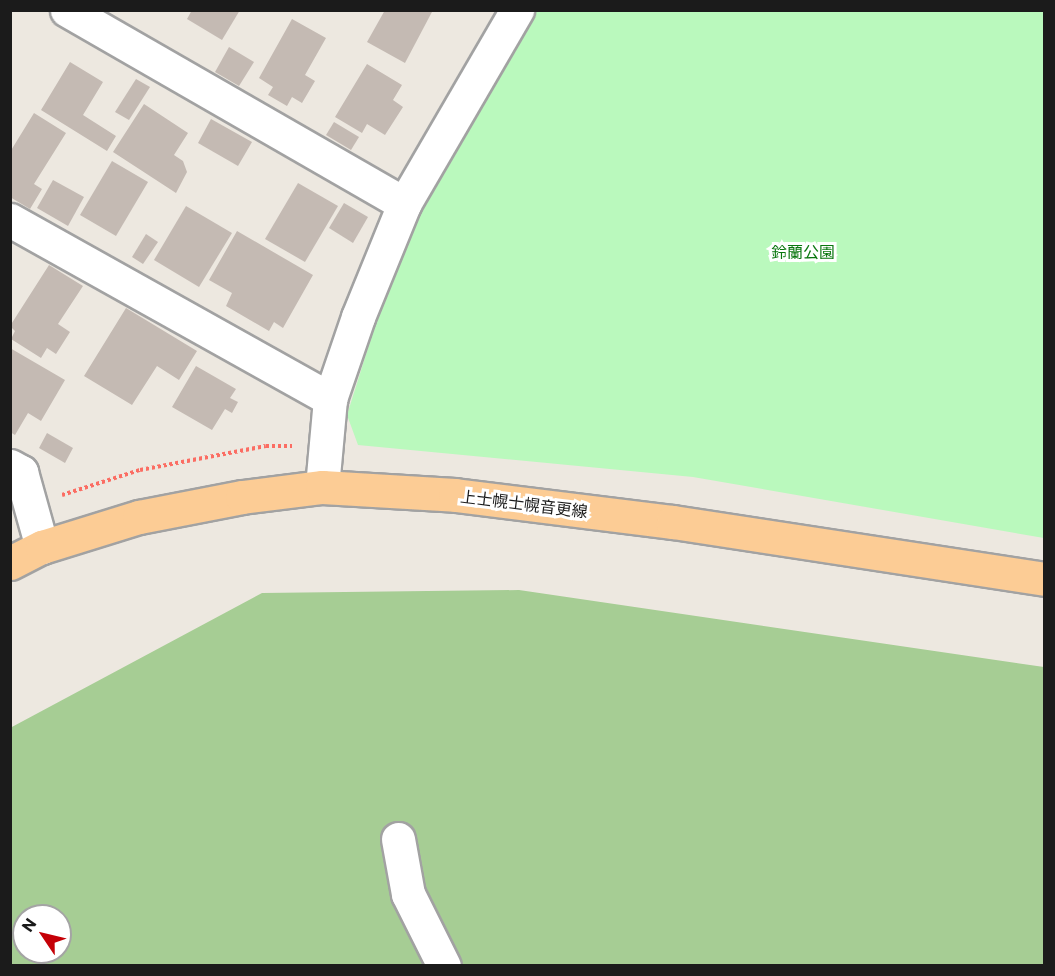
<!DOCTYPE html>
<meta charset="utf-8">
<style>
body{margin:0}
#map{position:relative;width:1055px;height:976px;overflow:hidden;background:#ede8e0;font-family:Commissioner,"Noto Sans JP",sans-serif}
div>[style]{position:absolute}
.forest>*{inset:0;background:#a6cd94}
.park>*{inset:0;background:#baf9bd}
.building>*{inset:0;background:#c4bab3}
.path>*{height:4px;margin-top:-2px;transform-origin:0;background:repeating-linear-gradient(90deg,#fb6d63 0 3px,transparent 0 6px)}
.roads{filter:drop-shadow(2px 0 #a2a2a2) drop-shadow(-2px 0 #a2a2a2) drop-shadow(0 2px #a2a2a2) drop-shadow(0 -2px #a2a2a2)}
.minor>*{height:33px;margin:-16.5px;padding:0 16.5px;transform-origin:16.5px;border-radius:16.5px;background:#fff}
.major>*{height:33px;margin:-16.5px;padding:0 16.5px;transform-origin:16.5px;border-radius:16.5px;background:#fccc95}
span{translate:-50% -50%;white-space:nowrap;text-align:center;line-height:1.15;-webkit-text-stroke:6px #fff;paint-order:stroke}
.park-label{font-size:16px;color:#0a770f}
.street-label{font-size:16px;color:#1b1b1b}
.frame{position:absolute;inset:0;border:12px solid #1b1b1b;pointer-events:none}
.north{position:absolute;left:12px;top:904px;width:60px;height:60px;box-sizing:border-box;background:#fff;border:2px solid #a4a4a4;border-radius:50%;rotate:305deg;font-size:16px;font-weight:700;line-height:24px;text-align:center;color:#1b1b1b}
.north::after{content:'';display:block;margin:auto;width:21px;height:27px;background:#c50007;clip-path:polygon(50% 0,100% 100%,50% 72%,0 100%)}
</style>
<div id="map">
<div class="forest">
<div style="clip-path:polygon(evenodd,519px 590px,1044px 667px,1044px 965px,11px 965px,10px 728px,262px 593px,519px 590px,24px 916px,60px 916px,60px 952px,24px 952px,24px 916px)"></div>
</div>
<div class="park">
<div style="clip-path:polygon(533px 11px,1044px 11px,1044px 538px,693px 477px,358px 445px,347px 415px,405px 230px)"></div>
</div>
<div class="building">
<div style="clip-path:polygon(192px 10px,240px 10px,222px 40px,187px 19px)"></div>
<div style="clip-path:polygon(385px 10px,433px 10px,405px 63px,367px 42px)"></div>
<div style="clip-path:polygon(292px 19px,326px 38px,305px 75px,315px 81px,302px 103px,292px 97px,287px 106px,268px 95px,273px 87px,259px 78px)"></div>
<div style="clip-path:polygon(229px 47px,254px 62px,239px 86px,215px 72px)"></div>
<div style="clip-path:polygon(70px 62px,103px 82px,83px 115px,116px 136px,107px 151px,41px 110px)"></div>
<div style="clip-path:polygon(367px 64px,402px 85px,393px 100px,403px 107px,385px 135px,367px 124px,362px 133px,335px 117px)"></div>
<div style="clip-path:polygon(136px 79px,150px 87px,129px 120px,115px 112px)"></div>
<div style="clip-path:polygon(144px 104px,188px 133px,174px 155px,183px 161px,187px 172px,176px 193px,113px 152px)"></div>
<div style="clip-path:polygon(34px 113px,66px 133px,34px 184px,42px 189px,30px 209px,10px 197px,10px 152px)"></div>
<div style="clip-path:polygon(211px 119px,252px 142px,238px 166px,198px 143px)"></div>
<div style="clip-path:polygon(334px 122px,359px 137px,351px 150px,326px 135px)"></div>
<div style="clip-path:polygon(112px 161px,148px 182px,116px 236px,80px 215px)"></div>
<div style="clip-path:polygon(53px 180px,84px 197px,68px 226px,37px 208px)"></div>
<div style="clip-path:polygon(298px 183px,338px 206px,305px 262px,265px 239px)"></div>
<div style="clip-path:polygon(344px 203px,368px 217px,353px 243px,329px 228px)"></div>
<div style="clip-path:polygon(186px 206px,232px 233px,199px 287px,154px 260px)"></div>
<div style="clip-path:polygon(237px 231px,313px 275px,283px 328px,274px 322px,269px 331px,226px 306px,232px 293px,209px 280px)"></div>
<div style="clip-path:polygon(146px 234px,158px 242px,143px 264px,132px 257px)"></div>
<div style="clip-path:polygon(49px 265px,83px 286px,58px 324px,70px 332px,56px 354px,47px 348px,41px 358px,11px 339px,15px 331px,10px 326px)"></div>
<div style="clip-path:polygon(126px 308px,197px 351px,179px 380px,157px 366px,132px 405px,84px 376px)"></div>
<div style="clip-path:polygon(10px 348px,65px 380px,41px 421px,28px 413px,15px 435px,10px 432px)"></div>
<div style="clip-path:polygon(196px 366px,236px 389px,230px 398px,238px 402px,232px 413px,225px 409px,212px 430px,172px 407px)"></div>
<div style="clip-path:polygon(47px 433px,73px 448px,65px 463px,39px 448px)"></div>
</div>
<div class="path">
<div style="left:62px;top:495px;width:82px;rotate:-17.8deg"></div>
<div style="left:140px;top:470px;width:128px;rotate:-10.8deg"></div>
<div style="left:266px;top:446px;width:26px"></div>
</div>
<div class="roads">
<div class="minor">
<div style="left:67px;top:10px;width:389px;rotate:29.9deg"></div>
<div style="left:10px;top:220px;width:367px;rotate:29.2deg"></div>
<div style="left:10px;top:466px;width:13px;rotate:29deg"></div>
<div style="left:21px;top:472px;width:78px;rotate:74.4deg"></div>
<div style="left:322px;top:487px;width:88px;rotate:-84.8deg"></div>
<div style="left:330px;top:399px;width:87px;rotate:-71.1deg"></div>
<div style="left:358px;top:317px;width:122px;rotate:-67.8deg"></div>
<div style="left:404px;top:204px;width:225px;rotate:-59.8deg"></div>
<div style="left:398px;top:839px;width:56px;rotate:79.7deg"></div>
<div style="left:408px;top:894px;width:80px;rotate:63.4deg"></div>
</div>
<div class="major">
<div style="left:10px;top:563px;width:36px;rotate:-27deg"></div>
<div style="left:42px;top:547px;width:102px;rotate:-17.2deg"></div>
<div style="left:139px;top:517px;width:105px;rotate:-11deg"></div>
<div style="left:242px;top:497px;width:81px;rotate:-7.1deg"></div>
<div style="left:322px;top:487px;width:133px;rotate:3.4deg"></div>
<div style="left:455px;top:495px;width:220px;rotate:7.1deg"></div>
<div style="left:673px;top:522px;width:375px;rotate:8.7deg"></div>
</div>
</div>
<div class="park-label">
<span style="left:803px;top:252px">鈴蘭公園</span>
</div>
<div class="street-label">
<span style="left:524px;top:504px;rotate:7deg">上士幌士幌音更線</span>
</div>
<div class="frame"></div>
<div class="north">N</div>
</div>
